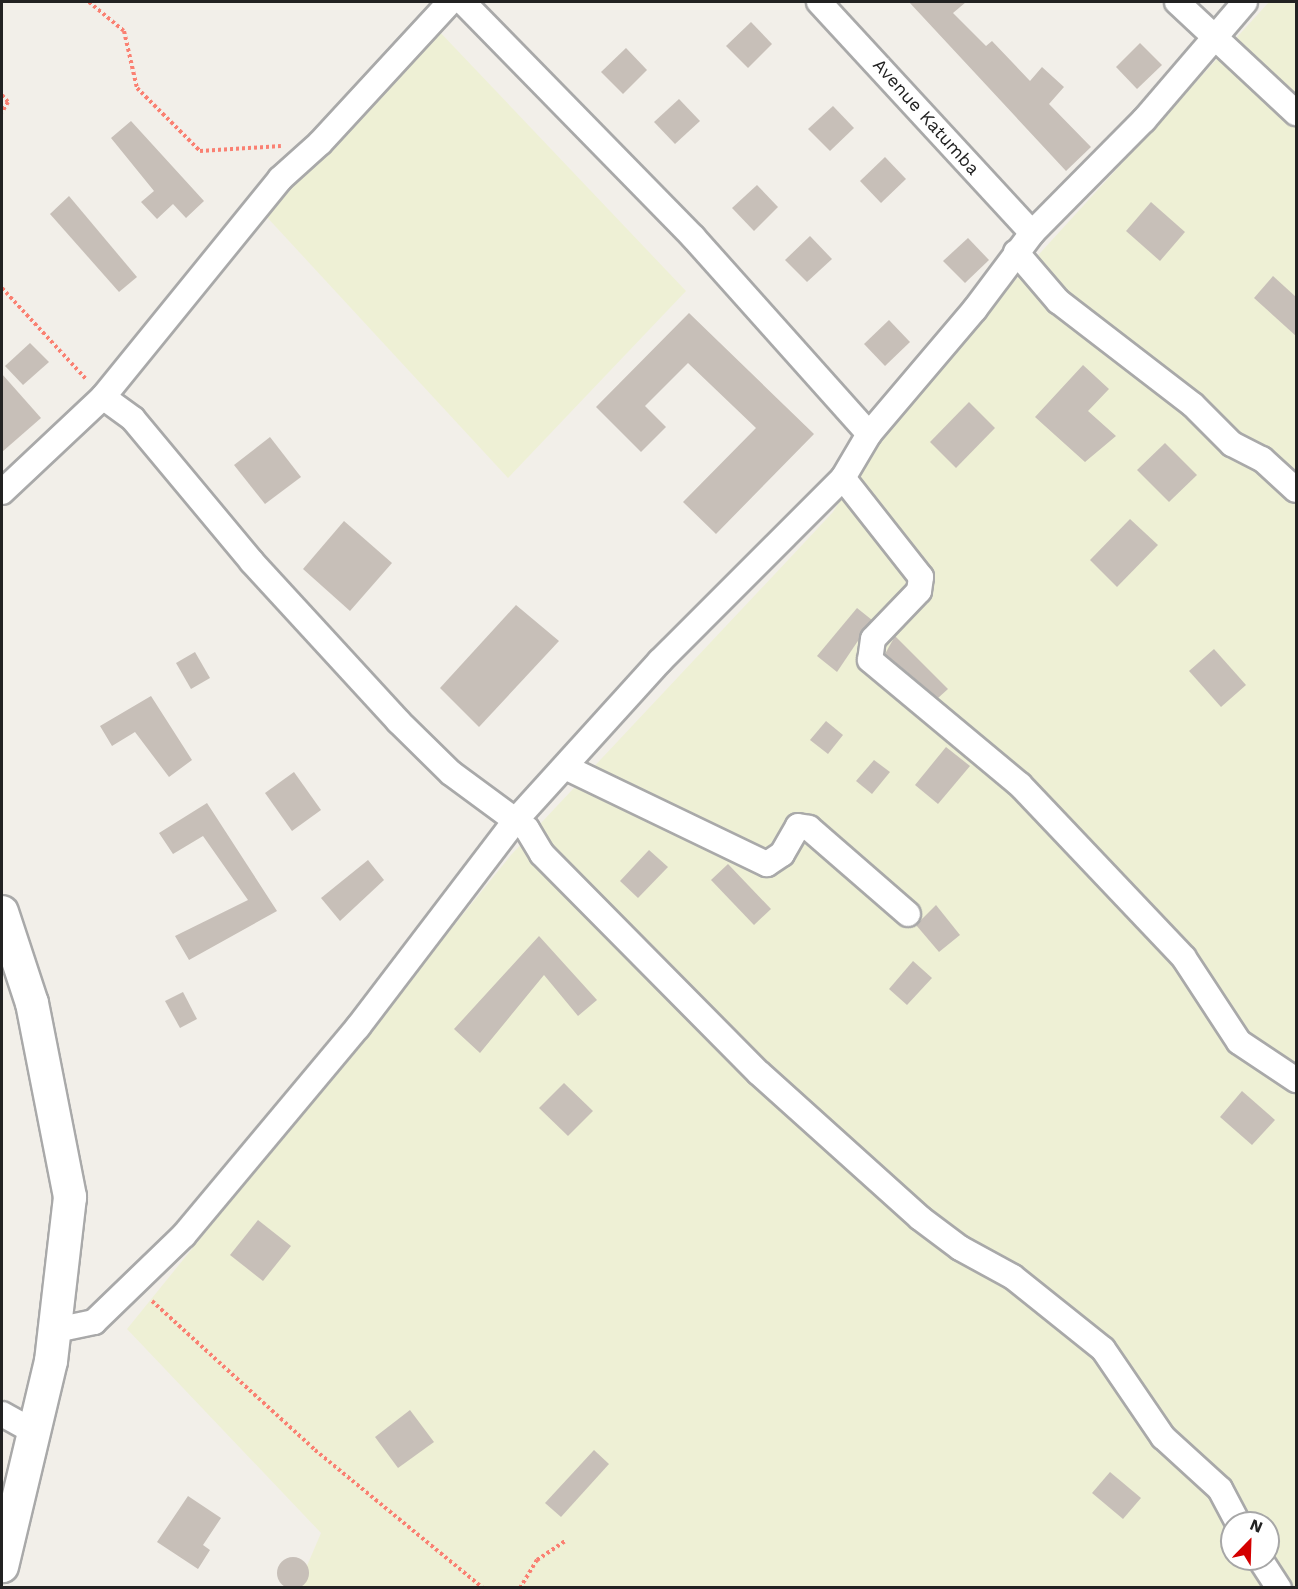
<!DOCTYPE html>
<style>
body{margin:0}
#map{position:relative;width:1298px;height:1589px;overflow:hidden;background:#f2efe9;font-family:"Work Sans",sans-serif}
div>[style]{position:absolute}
.farmland>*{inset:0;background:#eef0d5}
.building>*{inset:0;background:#c7bfb8}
.round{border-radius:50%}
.path>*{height:4px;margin-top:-2px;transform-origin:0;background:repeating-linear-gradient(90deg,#fa8072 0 3px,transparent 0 6px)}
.roads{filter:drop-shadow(2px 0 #a9a9a9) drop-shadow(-2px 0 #a9a9a9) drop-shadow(0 2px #a9a9a9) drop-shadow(0 -2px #a9a9a9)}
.minor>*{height:24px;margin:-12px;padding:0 12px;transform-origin:12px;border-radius:12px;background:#fff}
.tertiary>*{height:32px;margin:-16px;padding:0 16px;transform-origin:16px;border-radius:16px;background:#fff}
span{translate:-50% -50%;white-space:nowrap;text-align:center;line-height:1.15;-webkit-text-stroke:4.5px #fff;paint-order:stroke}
.street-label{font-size:18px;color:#222}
.frame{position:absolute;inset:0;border:3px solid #222;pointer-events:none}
.north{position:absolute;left:1220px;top:1511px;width:60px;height:60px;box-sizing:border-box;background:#fff;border:2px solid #a7a7a7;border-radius:50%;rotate:23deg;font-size:16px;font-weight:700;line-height:24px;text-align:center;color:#222}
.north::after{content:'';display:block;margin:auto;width:21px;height:27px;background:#d40000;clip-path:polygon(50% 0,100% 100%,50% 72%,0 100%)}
</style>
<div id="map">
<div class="farmland">
<div style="clip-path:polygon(evenodd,1269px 2px,1296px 2px,1296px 1587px,298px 1587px,321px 1533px,127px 1329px,511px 855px,833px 512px,897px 410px,1269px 2px,1232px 1523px,1268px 1523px,1268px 1559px,1232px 1559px,1232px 1523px)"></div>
<div style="clip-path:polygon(436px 28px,686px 291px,508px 478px,264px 214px)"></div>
</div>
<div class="building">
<div style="clip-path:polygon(909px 2px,966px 2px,953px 13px,986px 46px,992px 41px,1030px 81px,1042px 67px,1064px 87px,1049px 104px,1091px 147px,1066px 171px)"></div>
<div style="clip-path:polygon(751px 22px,772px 44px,748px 68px,726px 46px)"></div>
<div style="clip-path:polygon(1140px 43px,1162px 65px,1137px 89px,1116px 67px)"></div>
<div style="clip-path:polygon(626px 48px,647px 70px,623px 94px,601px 72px)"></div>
<div style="clip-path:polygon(679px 99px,700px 121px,675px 144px,654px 122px)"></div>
<div style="clip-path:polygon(833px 106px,854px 128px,830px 151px,808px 129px)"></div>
<div style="clip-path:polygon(131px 121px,204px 201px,186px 218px,173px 204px,157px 219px,141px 202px,154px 191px,111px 138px)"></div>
<div style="clip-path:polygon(885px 157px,906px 179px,881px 203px,860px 181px)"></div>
<div style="clip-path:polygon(757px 185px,778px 207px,754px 231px,732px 208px)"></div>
<div style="clip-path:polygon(69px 196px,137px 277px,119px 292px,50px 214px)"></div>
<div style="clip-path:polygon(1151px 202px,1185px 232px,1160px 261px,1126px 231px)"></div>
<div style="clip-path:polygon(810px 236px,832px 259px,807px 282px,785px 260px)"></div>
<div style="clip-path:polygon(968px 238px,989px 260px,965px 283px,943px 261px)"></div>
<div style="clip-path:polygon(1273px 276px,1296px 297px,1296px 336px,1254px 298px)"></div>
<div style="clip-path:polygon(689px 313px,814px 434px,716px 534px,683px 502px,756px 428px,688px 363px,645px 406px,666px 427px,641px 452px,596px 407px)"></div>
<div style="clip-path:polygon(889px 320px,910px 342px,885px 366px,864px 344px)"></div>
<div style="clip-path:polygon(30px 343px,49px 362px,23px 385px,5px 366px)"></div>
<div style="clip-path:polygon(1083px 365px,1109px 389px,1088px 411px,1116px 436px,1085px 462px,1035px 417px)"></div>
<div style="clip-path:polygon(2px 374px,41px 418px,2px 452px)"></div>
<div style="clip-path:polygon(969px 402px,995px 428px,956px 468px,930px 442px)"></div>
<div style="clip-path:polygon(270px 437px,301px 477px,265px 504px,234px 465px)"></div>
<div style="clip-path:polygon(1165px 443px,1197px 475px,1169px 502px,1137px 470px)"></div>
<div style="clip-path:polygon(1130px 519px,1158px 545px,1117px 587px,1090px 560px)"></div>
<div style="clip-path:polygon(344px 521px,392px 563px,350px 611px,303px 569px)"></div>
<div style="clip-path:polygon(516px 605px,559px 641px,479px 727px,440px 688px)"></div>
<div style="clip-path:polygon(857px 608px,872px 620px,837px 672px,817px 656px)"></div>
<div style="clip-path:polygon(895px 636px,948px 689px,938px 698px,885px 654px)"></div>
<div style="clip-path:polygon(1214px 649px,1246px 685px,1221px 707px,1189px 671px)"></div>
<div style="clip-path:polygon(195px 652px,210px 678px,191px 689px,176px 663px)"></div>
<div style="clip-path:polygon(151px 696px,192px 760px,169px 777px,135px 732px,112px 746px,100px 726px)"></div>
<div style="clip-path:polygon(826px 721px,843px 735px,828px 754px,810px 740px)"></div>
<div style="clip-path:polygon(946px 747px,970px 766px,938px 804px,915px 785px)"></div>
<div style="clip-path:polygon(874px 760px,890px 772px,872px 794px,856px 781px)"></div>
<div style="clip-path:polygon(294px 772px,321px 810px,292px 831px,265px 793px)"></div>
<div style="clip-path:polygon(207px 803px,277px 911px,189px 960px,175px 936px,248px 900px,203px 836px,173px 854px,159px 833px)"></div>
<div style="clip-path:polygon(649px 850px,668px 867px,638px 898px,620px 881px)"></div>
<div style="clip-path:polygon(368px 860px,384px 880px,340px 921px,321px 898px)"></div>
<div style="clip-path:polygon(728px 864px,771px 909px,754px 925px,711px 880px)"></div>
<div style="clip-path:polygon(936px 905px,960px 935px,939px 952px,916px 925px)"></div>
<div style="clip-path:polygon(539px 936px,597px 1000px,578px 1016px,544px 975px,480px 1053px,454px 1029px)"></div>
<div style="clip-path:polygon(913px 961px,932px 978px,907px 1005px,889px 989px)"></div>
<div style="clip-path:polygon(183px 992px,197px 1019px,180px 1028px,165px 1001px)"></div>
<div style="clip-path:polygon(564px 1083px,593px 1111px,568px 1136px,539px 1108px)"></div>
<div style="clip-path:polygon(1242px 1091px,1275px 1120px,1252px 1145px,1220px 1117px)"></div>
<div style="clip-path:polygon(258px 1220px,291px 1246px,263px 1281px,230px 1255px)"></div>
<div style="clip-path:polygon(410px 1410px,434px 1442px,398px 1468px,375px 1437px)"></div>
<div style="clip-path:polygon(594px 1450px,609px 1464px,561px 1517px,545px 1503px)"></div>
<div style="clip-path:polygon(1110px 1472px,1141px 1498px,1123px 1519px,1092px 1493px)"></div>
<div style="clip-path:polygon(188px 1496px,221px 1518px,203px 1545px,210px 1550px,198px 1569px,157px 1542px)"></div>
<div class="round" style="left:277px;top:1557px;width:32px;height:32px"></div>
</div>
<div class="path">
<div style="left:89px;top:2px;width:45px;rotate:39.6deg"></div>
<div style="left:124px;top:31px;width:58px;rotate:77.2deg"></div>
<div style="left:137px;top:88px;width:89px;rotate:45deg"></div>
<div style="left:200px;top:151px;width:81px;rotate:-3.5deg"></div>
<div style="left:2px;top:95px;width:9px;rotate:49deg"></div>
<div style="left:8px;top:102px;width:12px;rotate:121deg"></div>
<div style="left:2px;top:288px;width:125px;rotate:47.3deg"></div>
<div style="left:152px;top:1301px;width:221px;rotate:42.4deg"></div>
<div style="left:315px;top:1450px;width:217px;rotate:39.4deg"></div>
<div style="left:520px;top:1588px;width:33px;rotate:-59deg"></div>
<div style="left:537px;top:1560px;width:34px;rotate:-34deg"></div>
</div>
<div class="roads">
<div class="minor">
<div style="left:463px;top:2px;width:329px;rotate:45.6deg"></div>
<div style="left:693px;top:237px;width:264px;rotate:48.2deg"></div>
<div style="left:819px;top:2px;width:314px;rotate:47.3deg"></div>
<div style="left:1177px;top:2px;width:163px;rotate:43deg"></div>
<div style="left:1016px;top:252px;width:65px;rotate:49.4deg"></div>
<div style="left:1058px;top:301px;width:170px;rotate:37.6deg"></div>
<div style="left:1193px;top:405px;width:55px;rotate:45deg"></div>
<div style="left:1232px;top:444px;width:34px;rotate:27deg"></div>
<div style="left:1262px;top:459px;width:46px;rotate:42.4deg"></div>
<div style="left:103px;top:397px;width:37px;rotate:36deg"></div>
<div style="left:133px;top:419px;width:186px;rotate:50.2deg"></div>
<div style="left:252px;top:562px;width:216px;rotate:47.4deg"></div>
<div style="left:398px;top:721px;width:74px;rotate:44.5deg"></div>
<div style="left:451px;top:773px;width:94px;rotate:36.4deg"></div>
<div style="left:527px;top:829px;width:29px;rotate:59deg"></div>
<div style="left:542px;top:854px;width:308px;rotate:45.3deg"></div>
<div style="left:759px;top:1073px;width:217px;rotate:42deg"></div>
<div style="left:920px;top:1218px;width:50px;rotate:36.9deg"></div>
<div style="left:960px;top:1248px;width:60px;rotate:28.7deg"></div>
<div style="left:1013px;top:1277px;width:115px;rotate:38.7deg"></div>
<div style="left:1103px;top:1349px;width:107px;rotate:55.7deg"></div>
<div style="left:1163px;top:1437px;width:77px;rotate:42.4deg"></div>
<div style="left:1220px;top:1489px;width:38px;rotate:62deg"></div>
<div style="left:843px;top:478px;width:126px;rotate:51.8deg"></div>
<div style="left:921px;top:577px;width:14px;rotate:98deg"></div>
<div style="left:919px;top:591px;width:66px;rotate:133.8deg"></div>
<div style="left:873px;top:639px;width:21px;rotate:98deg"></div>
<div style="left:870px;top:660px;width:195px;rotate:39.8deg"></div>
<div style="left:1020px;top:785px;width:238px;rotate:46.5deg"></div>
<div style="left:1184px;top:958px;width:100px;rotate:56.8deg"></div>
<div style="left:1239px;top:1042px;width:69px;rotate:33.7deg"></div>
<div style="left:2px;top:492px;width:139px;rotate:-43.2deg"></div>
<div style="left:103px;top:397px;width:281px;rotate:-50.9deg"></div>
<div style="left:280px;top:179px;width:54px;rotate:-42deg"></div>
<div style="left:320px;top:143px;width:192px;rotate:-47.3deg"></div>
<div style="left:565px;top:767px;width:224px;rotate:25.7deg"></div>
<div style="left:767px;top:864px;width:18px;rotate:-34deg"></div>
<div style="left:782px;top:854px;width:32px;rotate:-60deg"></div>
<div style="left:798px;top:826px;width:11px;rotate:10deg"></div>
<div style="left:809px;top:828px;width:131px;rotate:41deg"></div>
<div style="left:56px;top:1330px;width:39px;rotate:-12deg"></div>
<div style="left:94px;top:1322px;width:125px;rotate:-44deg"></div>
<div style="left:184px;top:1235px;width:271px;rotate:-50.1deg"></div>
<div style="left:358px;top:1027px;width:258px;rotate:-52.7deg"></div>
<div style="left:514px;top:822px;width:217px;rotate:-47.8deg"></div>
<div style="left:660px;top:661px;width:259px;rotate:-45deg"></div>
<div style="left:843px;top:478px;width:51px;rotate:-59.4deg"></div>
<div style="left:869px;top:434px;width:164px;rotate:-49.7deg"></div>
<div style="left:975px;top:309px;width:95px;rotate:-53.1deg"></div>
<div style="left:1032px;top:233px;width:159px;rotate:-45.3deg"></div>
<div style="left:1144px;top:120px;width:155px;rotate:-49.4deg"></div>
<div style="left:2px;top:1414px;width:37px;rotate:29deg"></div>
<div style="left:1260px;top:1559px;width:35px;rotate:57deg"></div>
</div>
<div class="tertiary">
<div style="left:2px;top:912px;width:96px;rotate:71.8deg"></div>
<div style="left:32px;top:1003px;width:198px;rotate:78.9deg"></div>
<div style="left:70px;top:1197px;width:165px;rotate:96.6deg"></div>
<div style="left:51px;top:1361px;width:211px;rotate:103.4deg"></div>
</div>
</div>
<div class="street-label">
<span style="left:926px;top:117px;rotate:48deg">Avenue Katumba</span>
</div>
<div class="frame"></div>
<div class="north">N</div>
</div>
